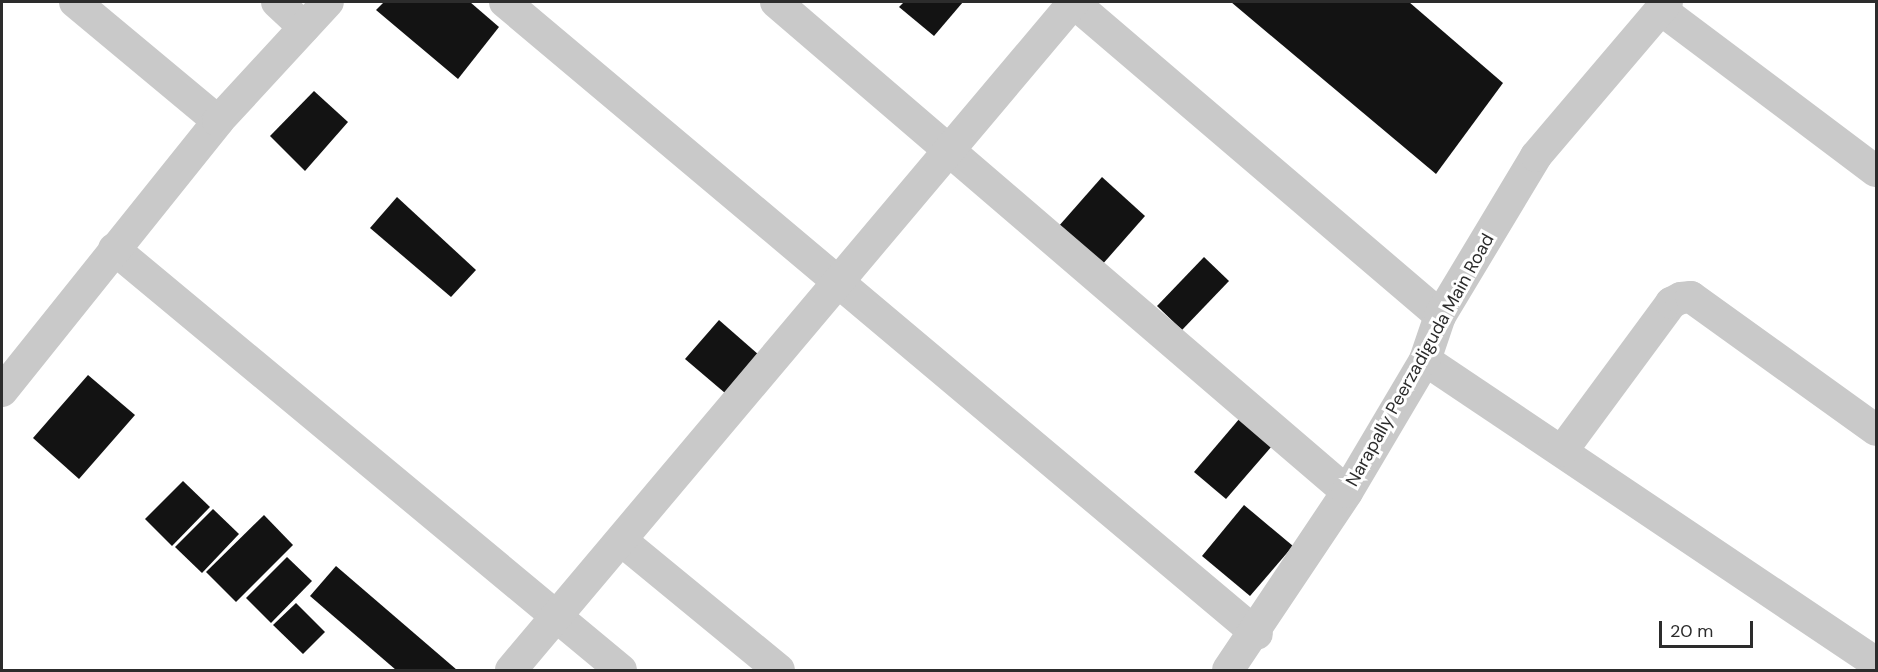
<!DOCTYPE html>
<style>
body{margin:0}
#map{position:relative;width:1878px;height:672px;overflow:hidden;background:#fff;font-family:"DM Sans",sans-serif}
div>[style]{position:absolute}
.building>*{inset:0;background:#131313}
.minor>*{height:32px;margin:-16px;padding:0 16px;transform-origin:16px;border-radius:16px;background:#c9c9c9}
span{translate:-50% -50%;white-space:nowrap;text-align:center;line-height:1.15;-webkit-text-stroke:6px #fff;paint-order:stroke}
.street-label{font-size:18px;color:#2c2c2c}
.frame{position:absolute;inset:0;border:3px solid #2c2c2c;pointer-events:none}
.scale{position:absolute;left:1659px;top:621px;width:94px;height:27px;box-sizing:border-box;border:3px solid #2c2c2c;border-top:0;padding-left:8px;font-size:18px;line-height:21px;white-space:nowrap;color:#2c2c2c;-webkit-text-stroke:4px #fff;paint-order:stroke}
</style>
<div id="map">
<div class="building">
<div style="clip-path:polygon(384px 2px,470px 2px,499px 27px,458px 79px,376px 10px)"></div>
<div style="clip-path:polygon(904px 2px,963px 2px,934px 36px,899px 7px)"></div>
<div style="clip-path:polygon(1231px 2px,1409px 2px,1503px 83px,1436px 174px)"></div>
<div style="clip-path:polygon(314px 91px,348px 122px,305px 171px,270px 136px)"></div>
<div style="clip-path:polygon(1102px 177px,1145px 216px,1101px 266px,1058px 227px)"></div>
<div style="clip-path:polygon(397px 197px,476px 270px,451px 297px,370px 228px)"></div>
<div style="clip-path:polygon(1204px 257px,1229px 281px,1182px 330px,1157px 306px)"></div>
<div style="clip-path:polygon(719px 320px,759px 355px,725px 393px,685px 359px)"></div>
<div style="clip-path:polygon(88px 375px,135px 415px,79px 479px,33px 438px)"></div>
<div style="clip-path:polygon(1240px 418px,1272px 446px,1226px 499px,1194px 472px)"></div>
<div style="clip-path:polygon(183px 481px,210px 507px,172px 546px,145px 519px)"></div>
<div style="clip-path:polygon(1244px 505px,1293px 546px,1250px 596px,1202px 556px)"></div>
<div style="clip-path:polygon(213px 509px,239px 534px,202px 573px,175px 547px)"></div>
<div style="clip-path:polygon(264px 515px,293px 545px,236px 602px,206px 572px)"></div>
<div style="clip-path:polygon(287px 557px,312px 581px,271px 623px,246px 598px)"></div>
<div style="clip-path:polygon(336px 566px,457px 670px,396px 670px,310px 596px)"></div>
<div style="clip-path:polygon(296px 603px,325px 632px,303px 654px,273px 625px)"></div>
</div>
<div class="minor">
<div style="left:75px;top:2px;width:186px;rotate:39.8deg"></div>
<div style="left:277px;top:2px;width:37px;rotate:43deg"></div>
<div style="left:505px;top:2px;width:982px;rotate:40.04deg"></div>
<div style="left:776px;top:2px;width:752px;rotate:40.63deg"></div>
<div style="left:1073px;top:2px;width:483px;rotate:40.5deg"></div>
<div style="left:1660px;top:9px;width:270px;rotate:36.9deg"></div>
<div style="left:114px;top:249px;width:659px;rotate:39.71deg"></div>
<div style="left:1425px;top:360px;width:543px;rotate:33.89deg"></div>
<div style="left:2px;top:391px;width:346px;rotate:-51.3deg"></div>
<div style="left:218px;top:121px;width:162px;rotate:-47.3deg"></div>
<div style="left:1562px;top:451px;width:184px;rotate:-53.6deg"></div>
<div style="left:1671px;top:303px;width:11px;rotate:-27deg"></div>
<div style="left:1681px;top:298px;width:10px;rotate:-6deg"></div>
<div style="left:1691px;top:297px;width:228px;rotate:35.7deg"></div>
<div style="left:622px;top:541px;width:203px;rotate:39.4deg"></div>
<div style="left:511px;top:670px;width:874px;rotate:-49.88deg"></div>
<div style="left:1228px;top:670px;width:214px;rotate:-56.2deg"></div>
<div style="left:1347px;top:492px;width:153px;rotate:-59.4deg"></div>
<div style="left:1425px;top:360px;width:46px;rotate:-71.2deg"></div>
<div style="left:1440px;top:316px;width:187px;rotate:-59deg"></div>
<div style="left:1536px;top:156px;width:202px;rotate:-49.6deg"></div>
</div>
<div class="street-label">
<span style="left:1420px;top:360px;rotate:-61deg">Narapally Peerzadiguda Main Road</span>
</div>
<div class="frame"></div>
<div class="scale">20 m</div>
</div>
